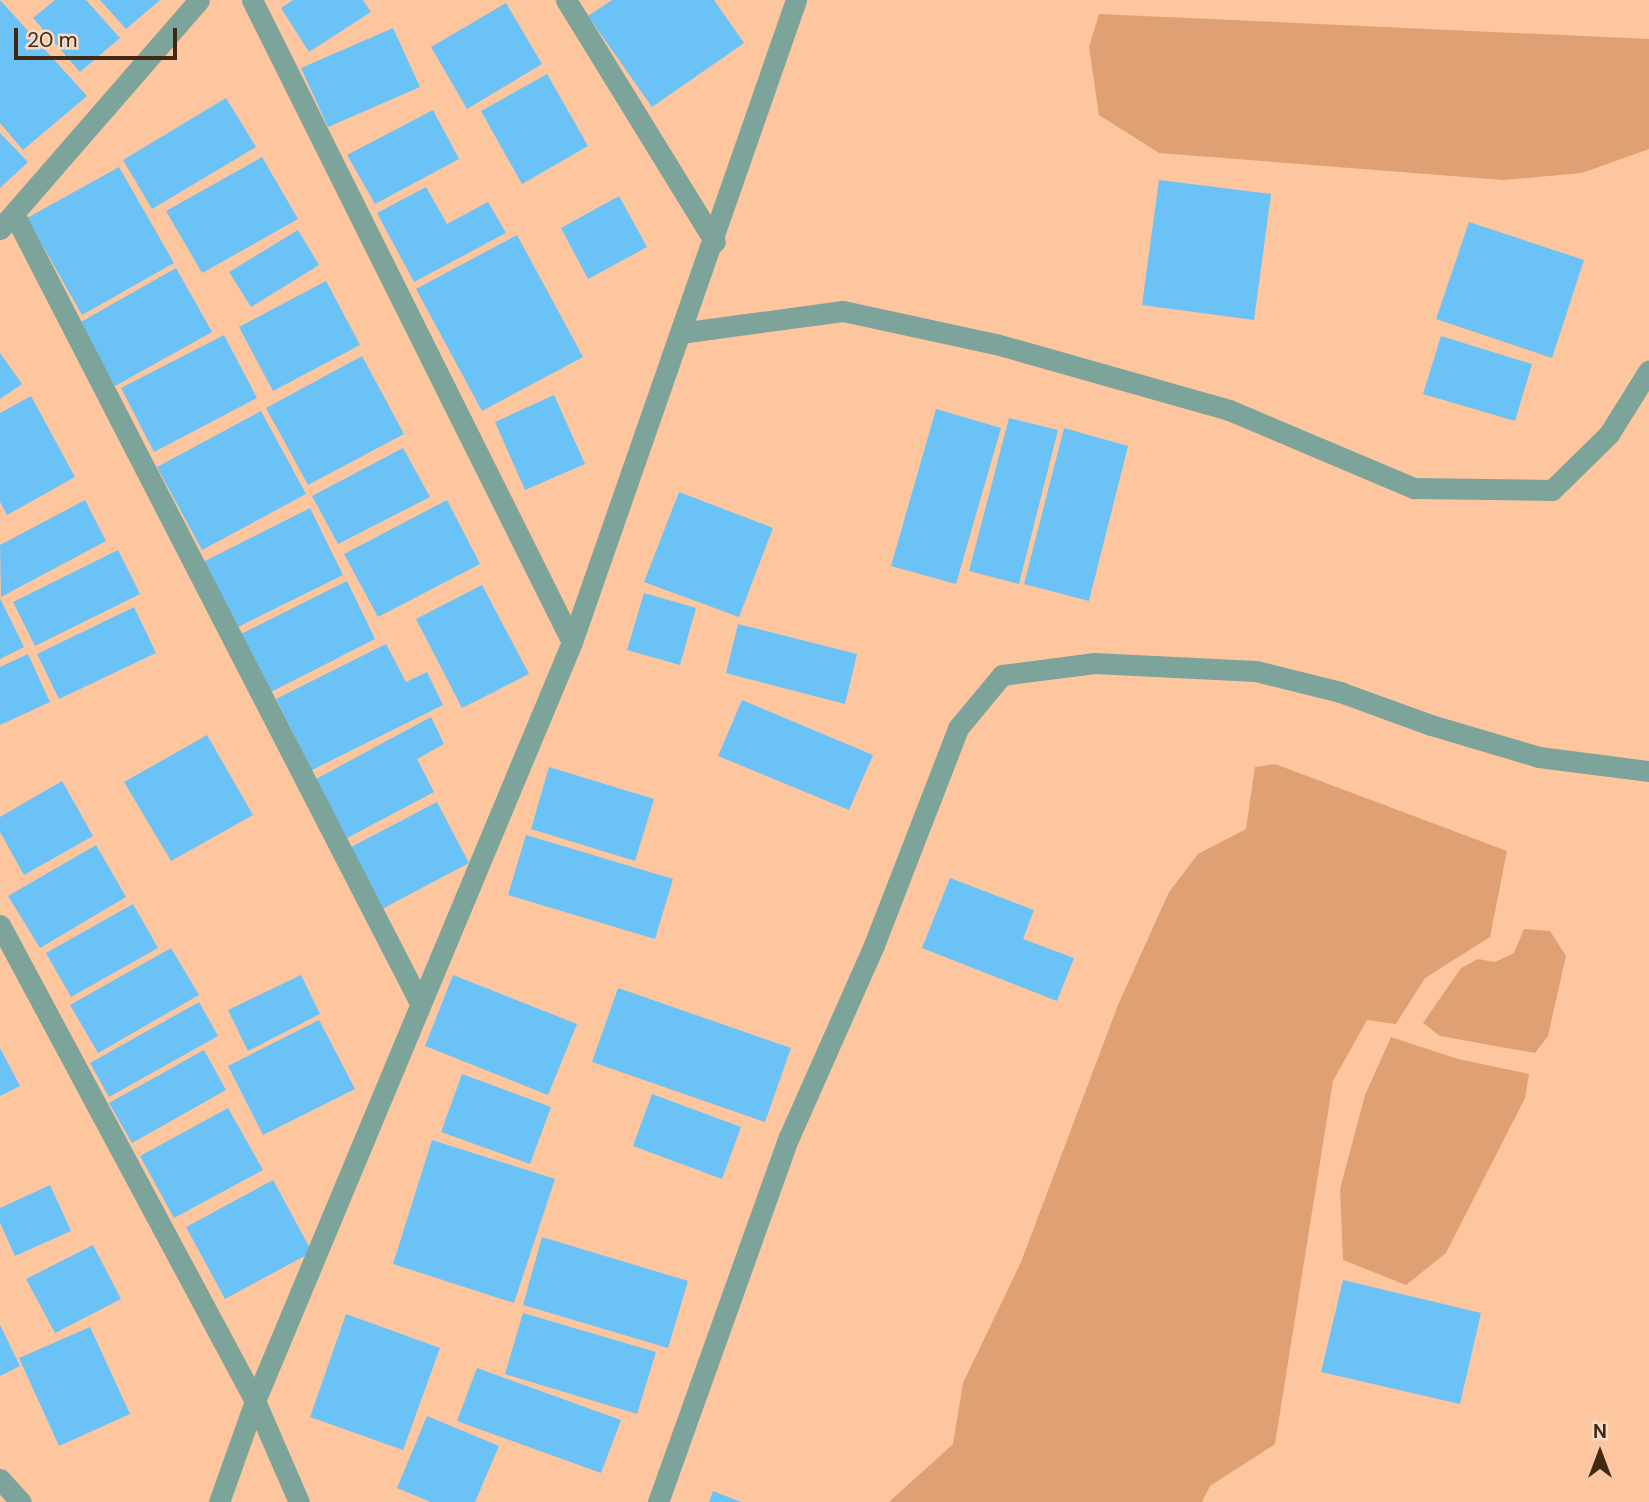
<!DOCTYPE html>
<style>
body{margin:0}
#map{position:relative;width:1649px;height:1502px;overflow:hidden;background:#fec69f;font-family:"DM Sans",sans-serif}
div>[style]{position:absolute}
.green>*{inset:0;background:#dfa174}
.building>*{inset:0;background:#6bc2f6}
.minor>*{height:21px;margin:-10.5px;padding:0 10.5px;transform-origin:10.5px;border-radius:10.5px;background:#7ca49a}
span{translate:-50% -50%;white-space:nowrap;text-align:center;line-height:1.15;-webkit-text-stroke:6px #f7dac7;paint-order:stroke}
.north{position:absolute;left:1565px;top:1418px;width:70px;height:70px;-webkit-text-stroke:5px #f7dac7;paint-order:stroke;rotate:0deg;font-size:19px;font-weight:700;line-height:28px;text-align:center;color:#422813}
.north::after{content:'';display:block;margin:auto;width:24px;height:32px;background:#422813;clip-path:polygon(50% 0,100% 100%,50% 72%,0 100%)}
.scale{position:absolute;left:14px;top:28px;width:163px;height:32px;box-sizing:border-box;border:4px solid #422813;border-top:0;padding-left:9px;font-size:21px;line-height:24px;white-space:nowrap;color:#422813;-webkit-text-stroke:5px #f7dac7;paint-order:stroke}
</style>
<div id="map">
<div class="green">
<div style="clip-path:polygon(1099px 14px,1649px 39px,1649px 149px,1582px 173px,1503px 180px,1159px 153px,1099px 115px,1089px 47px)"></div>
<div style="clip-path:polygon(1275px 764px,1507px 851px,1490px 937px,1425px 978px,1396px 1024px,1367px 1020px,1333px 1081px,1275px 1444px,1210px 1486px,1202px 1502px,889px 1502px,953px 1444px,963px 1383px,1021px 1262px,1118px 1005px,1169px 892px,1198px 854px,1246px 829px,1255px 767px)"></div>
<div style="clip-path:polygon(1524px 929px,1550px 931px,1566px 956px,1548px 1036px,1535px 1053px,1440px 1036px,1423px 1023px,1461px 968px,1478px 959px,1495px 962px,1514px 953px)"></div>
<div style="clip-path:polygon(1391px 1037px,1458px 1059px,1529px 1074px,1525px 1098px,1446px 1253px,1406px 1285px,1343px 1260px,1340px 1189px,1365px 1095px)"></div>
</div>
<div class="building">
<div style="clip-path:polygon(0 0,87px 96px,23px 150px,0 123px)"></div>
<div style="clip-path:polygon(55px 0,86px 0,120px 38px,80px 72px,33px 18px)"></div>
<div style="clip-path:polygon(100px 0,160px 0,126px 29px)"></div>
<div style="clip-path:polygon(293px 0,363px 0,371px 12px,309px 52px,281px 8px)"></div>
<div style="clip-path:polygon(612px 0,714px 0,744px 43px,652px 107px,588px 16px)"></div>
<div style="clip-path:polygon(506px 3px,542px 64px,467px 109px,431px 47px)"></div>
<div style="clip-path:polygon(393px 28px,420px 87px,328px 127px,301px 68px)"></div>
<div style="clip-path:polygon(547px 74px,588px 146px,522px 184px,481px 111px)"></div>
<div style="clip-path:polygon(226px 98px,256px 147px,152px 209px,123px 160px)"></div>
<div style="clip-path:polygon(433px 110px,459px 159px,375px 204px,347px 155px)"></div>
<div style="clip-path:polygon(0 133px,28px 162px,0 188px)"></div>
<div style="clip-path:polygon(262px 157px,298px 219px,202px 273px,166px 211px)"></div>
<div style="clip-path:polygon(119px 167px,174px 263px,82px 315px,27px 218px)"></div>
<div style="clip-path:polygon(1159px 180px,1271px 194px,1254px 320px,1142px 305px)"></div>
<div style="clip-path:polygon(426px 187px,447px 224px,488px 202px,506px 233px,414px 282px,377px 213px)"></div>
<div style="clip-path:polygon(619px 196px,647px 247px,588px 279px,561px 228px)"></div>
<div style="clip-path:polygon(1469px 222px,1584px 260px,1552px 358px,1436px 319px)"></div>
<div style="clip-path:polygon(298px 230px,319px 265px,251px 307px,229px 272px)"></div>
<div style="clip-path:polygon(517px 235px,583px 357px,482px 411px,416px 289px)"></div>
<div style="clip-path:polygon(176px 268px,212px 332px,115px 386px,79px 323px)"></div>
<div style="clip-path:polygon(326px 281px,360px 345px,273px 391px,239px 327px)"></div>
<div style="clip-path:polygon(224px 335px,257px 398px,154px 452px,121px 388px)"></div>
<div style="clip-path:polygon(1441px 336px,1532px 364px,1515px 421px,1423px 394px)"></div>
<div style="clip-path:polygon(0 353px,22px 384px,0 399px)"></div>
<div style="clip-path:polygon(362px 356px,404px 434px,308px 485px,266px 408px)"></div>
<div style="clip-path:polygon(554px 395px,585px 464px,525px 490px,495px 422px)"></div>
<div style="clip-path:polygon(31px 396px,75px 477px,7px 515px,0 502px,0 413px)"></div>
<div style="clip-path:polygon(936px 409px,1001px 428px,956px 584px,891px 566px)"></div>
<div style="clip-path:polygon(261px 411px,306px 494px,202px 550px,157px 467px)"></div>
<div style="clip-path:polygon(1009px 418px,1058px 430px,1019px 584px,969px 571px)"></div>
<div style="clip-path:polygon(1064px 428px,1128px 446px,1089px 601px,1024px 584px)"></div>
<div style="clip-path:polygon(403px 448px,430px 497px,338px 544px,312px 496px)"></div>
<div style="clip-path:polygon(679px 492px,773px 528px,739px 617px,644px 582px)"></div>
<div style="clip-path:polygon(85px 500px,106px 541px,1px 597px,0 545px)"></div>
<div style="clip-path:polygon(447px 500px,480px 564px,378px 617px,344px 554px)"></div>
<div style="clip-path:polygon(310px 508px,343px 575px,236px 628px,203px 562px)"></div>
<div style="clip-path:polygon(118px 550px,140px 594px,35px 646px,13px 602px)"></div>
<div style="clip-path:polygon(347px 581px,375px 639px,271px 692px,241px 634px)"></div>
<div style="clip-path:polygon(482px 585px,529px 674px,462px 708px,416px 619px)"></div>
<div style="clip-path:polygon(644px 593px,696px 608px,680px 665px,627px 650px)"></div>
<div style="clip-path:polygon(0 598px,24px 647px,0 659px)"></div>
<div style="clip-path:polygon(134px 607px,156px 653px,59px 699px,37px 654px)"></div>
<div style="clip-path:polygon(738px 624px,857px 654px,845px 704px,726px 673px)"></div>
<div style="clip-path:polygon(386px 644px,406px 682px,427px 672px,443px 705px,312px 770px,276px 699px)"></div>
<div style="clip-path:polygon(28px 654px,50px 702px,0 725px,0 667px)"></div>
<div style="clip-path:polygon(742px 700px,873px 755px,849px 810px,718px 756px)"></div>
<div style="clip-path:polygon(431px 717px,444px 744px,417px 759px,434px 792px,347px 838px,316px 779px)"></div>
<div style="clip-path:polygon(207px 735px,253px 815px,171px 861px,124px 782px)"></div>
<div style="clip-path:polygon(549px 767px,654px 799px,635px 861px,531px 829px)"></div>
<div style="clip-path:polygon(62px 781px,93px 836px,24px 875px,0 832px,0 817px)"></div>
<div style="clip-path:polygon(437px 802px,469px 863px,382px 909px,349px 848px)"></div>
<div style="clip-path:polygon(526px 835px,673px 879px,655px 939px,508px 895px)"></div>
<div style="clip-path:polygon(96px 845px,126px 897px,40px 948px,8px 896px)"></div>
<div style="clip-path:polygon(950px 878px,1034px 910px,1023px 939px,1074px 958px,1057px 1001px,922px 948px)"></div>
<div style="clip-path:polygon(133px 904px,158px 948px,71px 997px,46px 953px)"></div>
<div style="clip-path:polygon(171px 948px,199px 995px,98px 1053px,70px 1005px)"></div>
<div style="clip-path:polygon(301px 975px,320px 1014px,248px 1051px,228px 1010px)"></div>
<div style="clip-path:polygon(453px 975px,577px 1024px,548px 1095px,425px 1046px)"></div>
<div style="clip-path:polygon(618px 988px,791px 1048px,765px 1122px,592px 1062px)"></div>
<div style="clip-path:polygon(199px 1002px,218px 1036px,109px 1097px,90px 1063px)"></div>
<div style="clip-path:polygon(319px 1020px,355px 1089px,263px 1135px,228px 1066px)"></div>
<div style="clip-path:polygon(0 1048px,20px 1086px,0 1096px)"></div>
<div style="clip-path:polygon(204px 1050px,226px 1090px,132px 1143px,109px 1103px)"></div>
<div style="clip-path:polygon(462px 1074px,551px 1107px,530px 1164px,441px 1132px)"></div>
<div style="clip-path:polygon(652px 1094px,741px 1127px,722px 1179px,633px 1146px)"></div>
<div style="clip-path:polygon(228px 1108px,263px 1170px,174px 1218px,140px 1156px)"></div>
<div style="clip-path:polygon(432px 1140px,555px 1179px,514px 1303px,393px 1264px)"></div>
<div style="clip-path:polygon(273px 1180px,312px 1252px,225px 1299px,186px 1227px)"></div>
<div style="clip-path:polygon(50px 1185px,71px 1231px,15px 1256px,0 1223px,0 1208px)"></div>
<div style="clip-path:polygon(542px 1237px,688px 1281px,668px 1348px,523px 1305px)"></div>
<div style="clip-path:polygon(93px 1245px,121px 1299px,55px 1333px,26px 1279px)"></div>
<div style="clip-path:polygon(1343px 1280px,1481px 1313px,1460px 1404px,1321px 1372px)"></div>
<div style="clip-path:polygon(523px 1313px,656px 1352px,637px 1414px,505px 1374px)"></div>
<div style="clip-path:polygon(346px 1314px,440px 1348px,403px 1450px,310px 1417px)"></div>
<div style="clip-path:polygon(0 1325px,20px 1366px,0 1376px)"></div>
<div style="clip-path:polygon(90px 1327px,130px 1414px,59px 1446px,19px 1358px)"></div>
<div style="clip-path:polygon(477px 1368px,621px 1420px,601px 1473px,457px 1421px)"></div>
<div style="clip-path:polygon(427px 1416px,499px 1446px,475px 1502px,431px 1502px,397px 1488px)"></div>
<div style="clip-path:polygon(713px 1491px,741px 1502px,709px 1502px)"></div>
</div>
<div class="minor">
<div style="left:252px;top:0;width:717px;rotate:63.51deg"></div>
<div style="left:566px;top:0;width:284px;rotate:58.4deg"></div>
<div style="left:14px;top:214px;width:887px;rotate:62.77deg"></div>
<div style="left:0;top:229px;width:303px;rotate:-49deg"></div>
<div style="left:680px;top:333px;width:164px;rotate:-7.7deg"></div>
<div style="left:843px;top:311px;width:157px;rotate:12.2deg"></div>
<div style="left:996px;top:344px;width:242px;rotate:15.8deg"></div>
<div style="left:1229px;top:410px;width:201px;rotate:22.9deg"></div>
<div style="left:1414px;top:488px;width:138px;rotate:0.8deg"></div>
<div style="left:1552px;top:490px;width:80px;rotate:-44.5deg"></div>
<div style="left:1609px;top:434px;width:75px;rotate:-58deg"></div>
<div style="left:0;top:925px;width:540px;rotate:61.82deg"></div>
<div style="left:255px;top:1401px;width:110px;rotate:66.5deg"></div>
<div style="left:0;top:1479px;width:31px;rotate:48deg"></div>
<div style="left:219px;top:1502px;width:107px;rotate:-70.4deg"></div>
<div style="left:255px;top:1401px;width:823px;rotate:-67.33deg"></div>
<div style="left:572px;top:642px;width:680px;rotate:-70.77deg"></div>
<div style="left:658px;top:1502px;width:388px;rotate:-70.3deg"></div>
<div style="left:789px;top:1137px;width:210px;rotate:-66.1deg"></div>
<div style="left:874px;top:945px;width:233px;rotate:-68.8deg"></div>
<div style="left:958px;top:728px;width:69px;rotate:-50.3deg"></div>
<div style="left:1002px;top:675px;width:93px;rotate:-7.4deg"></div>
<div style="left:1094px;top:663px;width:162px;rotate:2.8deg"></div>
<div style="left:1256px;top:671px;width:87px;rotate:14deg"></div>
<div style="left:1340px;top:692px;width:97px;rotate:19.9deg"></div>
<div style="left:1431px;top:725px;width:113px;rotate:16.5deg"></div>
<div style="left:1539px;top:757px;width:111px;rotate:7.3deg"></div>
</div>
<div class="north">N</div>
<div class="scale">20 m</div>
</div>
